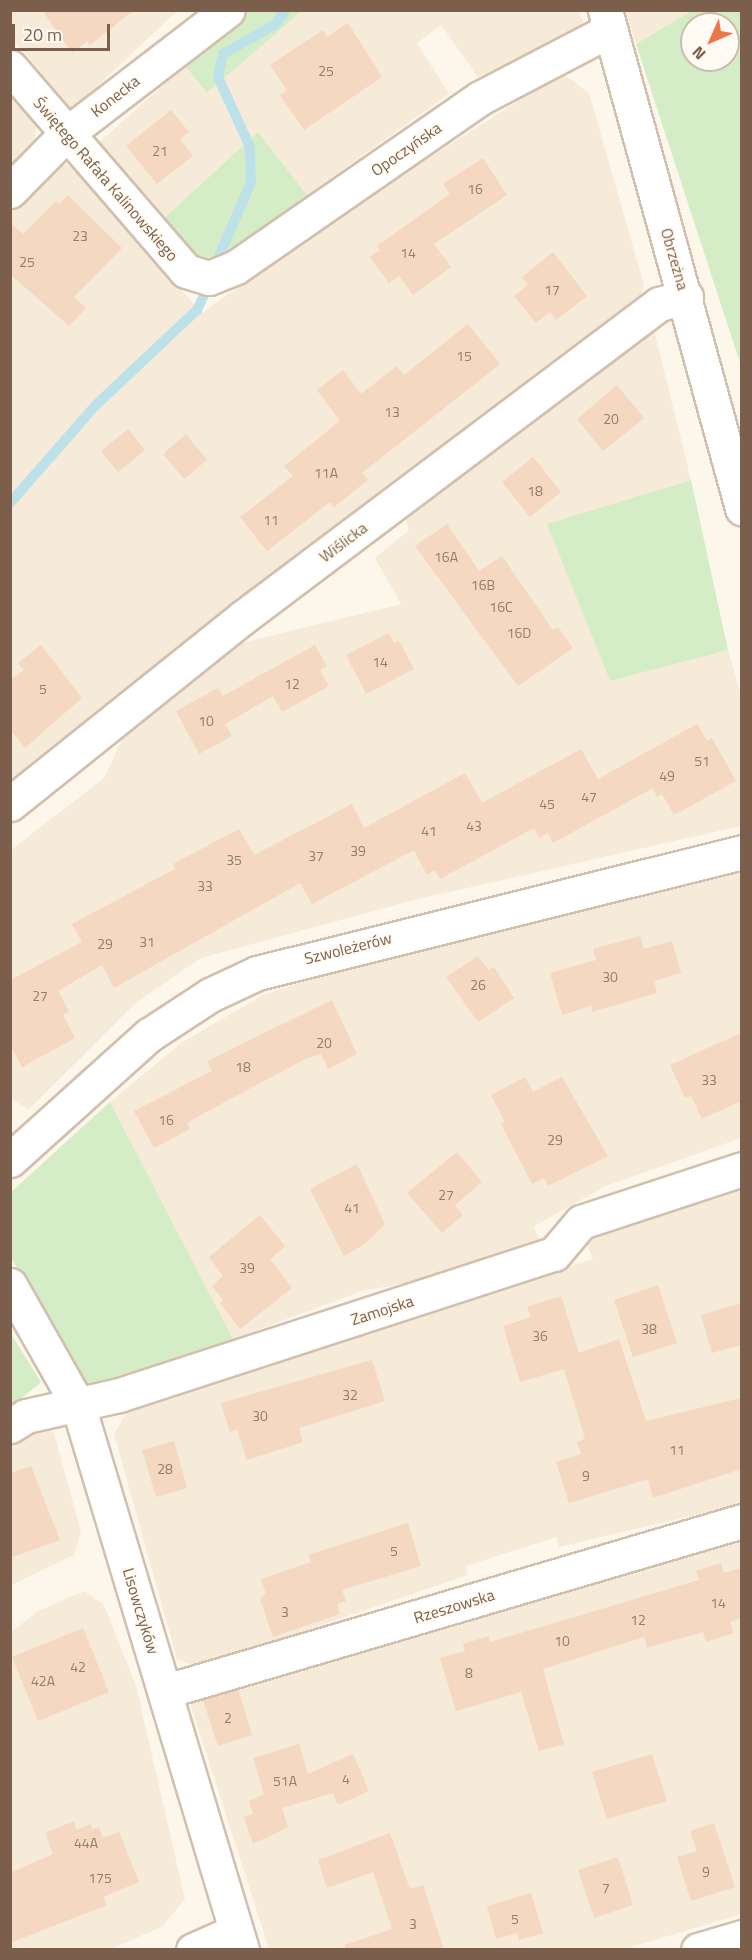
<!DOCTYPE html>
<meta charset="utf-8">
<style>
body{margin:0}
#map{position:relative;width:752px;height:1960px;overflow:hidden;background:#fdf7eb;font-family:"Titillium Web",sans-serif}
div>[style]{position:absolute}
.residential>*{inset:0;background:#f6ead8}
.green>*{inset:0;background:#d5edc7}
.stream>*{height:10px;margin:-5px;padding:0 5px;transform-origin:5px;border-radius:5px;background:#bde1e9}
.building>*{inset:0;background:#f4d8c1}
.roads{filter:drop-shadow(2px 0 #d2c0af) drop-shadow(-2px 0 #d2c0af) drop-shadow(0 2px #d2c0af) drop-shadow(0 -2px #d2c0af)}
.minor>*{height:33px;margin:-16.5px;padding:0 16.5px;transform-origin:16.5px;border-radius:16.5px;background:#fff}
span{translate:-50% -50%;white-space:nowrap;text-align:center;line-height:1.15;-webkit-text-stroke:4.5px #fffbf2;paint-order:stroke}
.number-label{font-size:14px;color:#997c68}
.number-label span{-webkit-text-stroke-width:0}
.street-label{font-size:16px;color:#7b5e4b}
.frame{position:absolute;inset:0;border:12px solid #7b5e4b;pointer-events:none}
.north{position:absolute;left:680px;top:12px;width:60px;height:60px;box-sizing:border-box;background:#fffbf2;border:2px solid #cabcaf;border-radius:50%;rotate:225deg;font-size:16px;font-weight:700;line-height:24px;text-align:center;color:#7b5e4b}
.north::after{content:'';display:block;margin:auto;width:21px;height:27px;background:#ec764c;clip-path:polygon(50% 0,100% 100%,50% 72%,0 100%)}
.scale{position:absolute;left:12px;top:24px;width:98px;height:27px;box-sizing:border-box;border:3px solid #7b5e4b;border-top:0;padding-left:8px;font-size:18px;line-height:21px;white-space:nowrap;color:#7b5e4b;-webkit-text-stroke:4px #fffbf2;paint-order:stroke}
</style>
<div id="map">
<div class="residential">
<div style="clip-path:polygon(626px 10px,691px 11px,636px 44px)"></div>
<div style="clip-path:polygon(10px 11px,177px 11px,72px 110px,11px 37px)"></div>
<div style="clip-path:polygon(302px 11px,579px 11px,585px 28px,478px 77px,441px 25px,417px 43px,449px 94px,307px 195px,258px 132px,162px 220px,95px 146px,185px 66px,207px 93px)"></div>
<div style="clip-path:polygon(562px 73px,589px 93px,644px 285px,638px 303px,115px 705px,11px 780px,11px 210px,58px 163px,70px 165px,202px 313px,325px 224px)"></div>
<div style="clip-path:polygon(10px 91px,38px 122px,31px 151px,10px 172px)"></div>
<div style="clip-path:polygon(653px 326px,691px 480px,548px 524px,610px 681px,728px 650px,741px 695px,741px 826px,418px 899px,201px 958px,137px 1002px,28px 1110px,12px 1099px,11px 850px,104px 778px,135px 713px,226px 647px,401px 604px,375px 558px,409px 530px,405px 515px)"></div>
<div style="clip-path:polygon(741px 871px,741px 1138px,606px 1186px,534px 1226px,539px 1240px,450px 1275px,362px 1291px,233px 1339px,110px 1102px,181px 1043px,263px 995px,363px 962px)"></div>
<div style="clip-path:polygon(741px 1183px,741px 1504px,559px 1547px,556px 1537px,466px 1566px,468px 1575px,198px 1667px,177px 1659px,114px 1434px,128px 1411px,593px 1259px,583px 1236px)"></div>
<div style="clip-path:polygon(44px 1425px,54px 1433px,81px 1532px,74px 1555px,11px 1585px,11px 1443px)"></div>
<div style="clip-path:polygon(741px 1539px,741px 1914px,625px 1949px,269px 1949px,191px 1706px,197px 1694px)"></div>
<div style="clip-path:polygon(84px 1591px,104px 1605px,136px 1686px,185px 1899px,163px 1926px,111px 1949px,11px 1950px,11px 1632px,38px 1611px)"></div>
</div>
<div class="green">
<div style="clip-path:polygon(240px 11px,302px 11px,207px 93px,185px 66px)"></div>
<div style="clip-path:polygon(evenodd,691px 11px,741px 11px,741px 366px,636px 44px,691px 11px,692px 24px,728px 24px,728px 60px,692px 60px,692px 24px)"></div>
<div style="clip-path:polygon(258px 132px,307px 195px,240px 253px,196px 259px,162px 220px)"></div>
<div style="clip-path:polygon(691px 480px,728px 650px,610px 681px,547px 524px)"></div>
<div style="clip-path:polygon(110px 1102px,233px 1339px,107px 1384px,85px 1385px,11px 1258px,10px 1193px)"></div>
<div style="clip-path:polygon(10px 1332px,41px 1382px,11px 1407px,10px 1407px)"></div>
</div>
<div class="stream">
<div style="left:214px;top:268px;width:94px;rotate:-66.7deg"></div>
<div style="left:251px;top:182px;width:35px;rotate:-92deg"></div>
<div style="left:250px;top:147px;width:77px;rotate:-114.6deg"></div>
<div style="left:218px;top:77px;width:24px;rotate:-78deg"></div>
<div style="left:223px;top:54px;width:59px;rotate:-29.6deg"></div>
<div style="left:274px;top:25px;width:19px;rotate:-51deg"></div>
<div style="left:10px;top:503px;width:129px;rotate:-48.8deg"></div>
<div style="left:95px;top:406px;width:140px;rotate:-43.3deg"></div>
<div style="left:197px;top:310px;width:17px;rotate:-65deg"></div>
</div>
<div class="building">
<div style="clip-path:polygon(42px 10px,134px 10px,90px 45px,87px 41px,72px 53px)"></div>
<div style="clip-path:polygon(348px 23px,382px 77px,304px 130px,280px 95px,287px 90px,270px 65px,323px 30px,327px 37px)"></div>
<div style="clip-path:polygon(171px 110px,189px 132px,180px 139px,193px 156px,157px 184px,126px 146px)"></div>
<div style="clip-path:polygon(483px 158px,507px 195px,434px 244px,451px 267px,413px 295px,399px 276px,389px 283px,370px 257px,380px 250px,377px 246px,450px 194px,443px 184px)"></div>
<div style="clip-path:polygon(68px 195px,122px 248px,74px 297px,86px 308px,69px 326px,10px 274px,10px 223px,23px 234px,56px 201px,59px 204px)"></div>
<div style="clip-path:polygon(553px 252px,587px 296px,556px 320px,550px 312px,536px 323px,514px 296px,528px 285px,522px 277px)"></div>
<div style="clip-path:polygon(468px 324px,500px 364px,362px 473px,368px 480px,334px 507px,330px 502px,267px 551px,240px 517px,293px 476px,284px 466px,340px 421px,317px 390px,343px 370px,361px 394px,397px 366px,404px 375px)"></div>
<div style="clip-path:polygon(617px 385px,644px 418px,603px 451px,577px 419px)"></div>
<div style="clip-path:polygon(128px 429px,145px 450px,118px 472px,101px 451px)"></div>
<div style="clip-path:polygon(186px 434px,207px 460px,184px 479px,163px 454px)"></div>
<div style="clip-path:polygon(533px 457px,561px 492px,530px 517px,502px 482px)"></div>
<div style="clip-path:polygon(447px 524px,479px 571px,502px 556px,553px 630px,558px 627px,573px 648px,518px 686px,415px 546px)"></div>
<div style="clip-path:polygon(389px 633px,394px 643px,399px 641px,414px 669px,366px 694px,346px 655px)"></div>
<div style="clip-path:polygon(41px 645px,82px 698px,25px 748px,10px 729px,10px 680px,24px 670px,18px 663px)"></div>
<div style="clip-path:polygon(315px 645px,327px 666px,320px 670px,329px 686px,282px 712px,273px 696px,225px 724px,232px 736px,199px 754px,176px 711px,218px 688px,223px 696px)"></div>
<div style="clip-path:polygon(697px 724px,707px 741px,712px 738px,736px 781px,674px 815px,662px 794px,657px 797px,653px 788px,553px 843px,548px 833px,539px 838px,534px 828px,440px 879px,435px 870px,427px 875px,414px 850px,312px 904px,300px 883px,114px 988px,102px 965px,58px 991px,69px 1012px,63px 1015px,75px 1038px,22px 1067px,10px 1044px,10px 980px,82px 942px,72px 924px,175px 869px,173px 864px,239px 829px,254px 855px,352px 804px,364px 828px,465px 773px,482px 803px,581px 749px,598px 779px)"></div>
<div style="clip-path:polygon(640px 936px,644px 949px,672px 941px,681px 973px,654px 981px,657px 993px,592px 1012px,591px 1006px,562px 1015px,550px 973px,596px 960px,593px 949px)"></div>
<div style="clip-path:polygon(478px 956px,488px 970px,494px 967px,514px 998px,478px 1022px,446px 977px)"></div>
<div style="clip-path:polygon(332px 1000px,357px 1054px,328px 1069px,321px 1054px,305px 1059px,197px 1117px,187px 1123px,190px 1129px,154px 1148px,134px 1111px,212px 1071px,207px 1061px)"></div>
<div style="clip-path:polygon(741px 1033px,741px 1101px,702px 1119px,691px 1096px,685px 1098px,670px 1065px)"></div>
<div style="clip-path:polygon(525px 1077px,533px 1092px,562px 1077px,608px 1156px,548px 1186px,544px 1178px,532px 1184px,501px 1124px,505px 1122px,491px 1095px)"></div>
<div style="clip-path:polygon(457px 1152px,482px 1182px,455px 1205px,463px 1215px,442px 1233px,407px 1193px)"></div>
<div style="clip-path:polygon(357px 1164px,385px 1224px,365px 1244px,344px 1256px,310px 1189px)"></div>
<div style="clip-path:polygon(260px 1215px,285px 1246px,270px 1259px,292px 1288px,240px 1329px,220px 1303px,223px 1300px,212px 1286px,223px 1276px,209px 1257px)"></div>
<div style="clip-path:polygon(658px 1285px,677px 1343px,633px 1357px,614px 1300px)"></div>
<div style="clip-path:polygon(561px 1296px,579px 1353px,619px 1339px,646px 1421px,741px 1398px,741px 1469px,653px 1498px,648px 1479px,569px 1503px,556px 1462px,581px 1454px,577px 1442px,585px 1439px,564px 1369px,520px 1382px,503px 1326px,531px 1317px,527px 1307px)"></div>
<div style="clip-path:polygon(741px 1303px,741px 1345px,712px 1353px,701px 1315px)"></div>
<div style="clip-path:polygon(372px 1360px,385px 1401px,299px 1428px,303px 1442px,247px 1460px,237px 1430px,230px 1432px,221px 1403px)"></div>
<div style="clip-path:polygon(174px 1441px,187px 1488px,156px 1497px,142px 1450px)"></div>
<div style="clip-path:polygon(31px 1466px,60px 1540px,10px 1558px,10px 1473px)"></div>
<div style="clip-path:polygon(408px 1523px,421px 1566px,342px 1590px,346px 1601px,337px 1604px,340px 1614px,273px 1637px,260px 1599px,266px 1593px,261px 1579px,311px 1562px,308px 1555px)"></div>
<div style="clip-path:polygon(721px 1563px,724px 1573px,741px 1568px,741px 1618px,730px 1622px,734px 1633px,706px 1642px,703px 1632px,647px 1648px,644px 1637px,543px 1669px,564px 1744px,539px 1751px,521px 1692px,456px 1711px,440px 1658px,465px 1651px,463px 1644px,489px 1636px,490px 1642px,699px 1580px,696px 1571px)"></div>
<div style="clip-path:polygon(83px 1628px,109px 1692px,38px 1721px,12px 1657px)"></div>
<div style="clip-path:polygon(238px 1689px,252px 1735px,218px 1746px,203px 1700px)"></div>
<div style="clip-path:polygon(299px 1744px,308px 1774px,353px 1754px,369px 1791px,338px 1805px,333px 1793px,282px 1808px,288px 1827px,253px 1844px,244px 1817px,253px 1814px,249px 1801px,264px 1794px,253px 1758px)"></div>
<div style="clip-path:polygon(652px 1754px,667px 1801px,607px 1819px,592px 1772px)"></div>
<div style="clip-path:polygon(74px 1821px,76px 1830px,91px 1824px,92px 1829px,99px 1827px,103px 1838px,119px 1832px,139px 1882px,103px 1897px,107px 1905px,10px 1943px,10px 1873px,53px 1854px,45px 1833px)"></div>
<div style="clip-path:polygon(714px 1823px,735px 1887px,691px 1901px,677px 1857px,697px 1851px,690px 1831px)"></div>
<div style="clip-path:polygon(390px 1833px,410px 1889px,423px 1885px,444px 1950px,345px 1950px,345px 1945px,392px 1929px,373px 1872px,327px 1888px,318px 1860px)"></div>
<div style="clip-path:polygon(618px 1857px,633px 1905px,594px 1918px,578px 1870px)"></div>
<div style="clip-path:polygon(531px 1893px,543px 1933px,519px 1940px,517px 1933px,496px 1939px,487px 1906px)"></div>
</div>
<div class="roads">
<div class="minor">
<div style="left:605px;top:10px;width:517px;rotate:74.62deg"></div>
<div style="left:10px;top:67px;width:269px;rotate:49.2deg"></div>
<div style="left:186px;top:271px;width:24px;rotate:17deg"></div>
<div style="left:209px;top:278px;width:29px;rotate:-22deg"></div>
<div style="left:236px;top:267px;width:297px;rotate:-34.7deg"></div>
<div style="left:480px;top:98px;width:147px;rotate:-27.6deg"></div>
<div style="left:10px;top:191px;width:78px;rotate:-45.5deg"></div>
<div style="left:65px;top:135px;width:205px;rotate:-37.5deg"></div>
<div style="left:10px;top:804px;width:297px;rotate:-38.7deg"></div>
<div style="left:242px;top:618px;width:522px;rotate:-36.98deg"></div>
<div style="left:659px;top:304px;width:28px;rotate:-15deg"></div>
<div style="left:10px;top:1160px;width:187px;rotate:-42deg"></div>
<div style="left:149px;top:1035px;width:73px;rotate:-33.3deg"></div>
<div style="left:210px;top:995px;width:52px;rotate:-25.1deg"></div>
<div style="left:257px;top:973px;width:500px;rotate:-14deg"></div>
<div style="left:10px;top:1285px;width:138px;rotate:60.5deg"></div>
<div style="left:78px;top:1405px;width:569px;rotate:73.25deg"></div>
<div style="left:10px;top:1426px;width:19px;rotate:-32deg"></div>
<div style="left:26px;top:1416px;width:95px;rotate:-12.7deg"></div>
<div style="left:119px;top:1395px;width:457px;rotate:-18deg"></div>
<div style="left:554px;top:1254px;width:42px;rotate:-49.8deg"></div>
<div style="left:581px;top:1222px;width:169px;rotate:-18.2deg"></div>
<div style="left:166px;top:1691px;width:601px;rotate:-16.44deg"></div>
<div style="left:193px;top:1950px;width:47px;rotate:-23.8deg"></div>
<div style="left:698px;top:1950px;width:46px;rotate:-16.5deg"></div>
</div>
</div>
<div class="number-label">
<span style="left:326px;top:71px">25</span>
<span style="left:160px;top:151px">21</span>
<span style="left:475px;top:189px">16</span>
<span style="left:80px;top:236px">23</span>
<span style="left:408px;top:253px">14</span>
<span style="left:27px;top:262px">25</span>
<span style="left:552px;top:290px">17</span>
<span style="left:464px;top:356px">15</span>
<span style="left:392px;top:412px">13</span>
<span style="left:611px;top:419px">20</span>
<span style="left:326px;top:473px">11A</span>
<span style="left:535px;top:491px">18</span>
<span style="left:271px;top:520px">11</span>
<span style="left:446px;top:557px">16A</span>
<span style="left:483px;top:585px">16B</span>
<span style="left:501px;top:607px">16C</span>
<span style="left:519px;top:633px">16D</span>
<span style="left:380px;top:662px">14</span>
<span style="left:292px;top:684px">12</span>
<span style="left:43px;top:689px">5</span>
<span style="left:206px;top:721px">10</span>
<span style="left:702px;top:761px">51</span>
<span style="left:667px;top:776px">49</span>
<span style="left:589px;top:797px">47</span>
<span style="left:547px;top:804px">45</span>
<span style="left:474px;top:826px">43</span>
<span style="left:429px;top:831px">41</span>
<span style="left:358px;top:851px">39</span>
<span style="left:316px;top:856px">37</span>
<span style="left:234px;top:860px">35</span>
<span style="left:205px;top:886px">33</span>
<span style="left:147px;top:942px">31</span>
<span style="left:105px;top:944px">29</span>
<span style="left:610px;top:977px">30</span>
<span style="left:478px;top:985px">26</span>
<span style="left:40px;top:996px">27</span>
<span style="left:324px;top:1043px">20</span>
<span style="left:243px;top:1067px">18</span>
<span style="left:709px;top:1080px">33</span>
<span style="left:166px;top:1120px">16</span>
<span style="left:555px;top:1140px">29</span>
<span style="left:446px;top:1195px">27</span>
<span style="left:352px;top:1208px">41</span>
<span style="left:247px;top:1268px">39</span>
<span style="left:649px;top:1329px">38</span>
<span style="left:540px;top:1336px">36</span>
<span style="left:350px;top:1395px">32</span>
<span style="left:260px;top:1416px">30</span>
<span style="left:677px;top:1450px">11</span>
<span style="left:165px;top:1469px">28</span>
<span style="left:586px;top:1476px">9</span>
<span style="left:394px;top:1551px">5</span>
<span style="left:718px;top:1603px">14</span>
<span style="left:285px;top:1612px">3</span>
<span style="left:638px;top:1620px">12</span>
<span style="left:562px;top:1641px">10</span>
<span style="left:78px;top:1667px">42</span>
<span style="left:469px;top:1673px">8</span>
<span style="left:43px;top:1681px">42A</span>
<span style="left:228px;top:1718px">2</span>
<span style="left:346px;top:1779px">4</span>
<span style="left:285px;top:1781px">51A</span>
<span style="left:86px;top:1843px">44A</span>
<span style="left:706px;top:1872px">9</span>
<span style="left:100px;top:1878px">175</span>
<span style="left:606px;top:1888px">7</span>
<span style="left:515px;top:1919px">5</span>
<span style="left:413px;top:1924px">3</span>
</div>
<div class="street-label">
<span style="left:115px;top:96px;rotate:-38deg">Konecka</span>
<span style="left:406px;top:149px;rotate:-35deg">Opoczyńska</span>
<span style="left:106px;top:179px;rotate:49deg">Świętego Rafała Kalinowskiego</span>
<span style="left:675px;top:259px;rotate:74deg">Obrzeżna</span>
<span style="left:343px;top:542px;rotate:-37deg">Wiślicka</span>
<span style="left:348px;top:948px;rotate:-14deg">Szwoleżerów</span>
<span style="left:382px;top:1310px;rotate:-18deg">Zamojska</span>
<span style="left:454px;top:1606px;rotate:-17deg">Rzeszowska</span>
<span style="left:141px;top:1611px;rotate:73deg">Lisowczyków</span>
</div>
<div class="frame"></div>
<div class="north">N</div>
<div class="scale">20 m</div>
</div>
